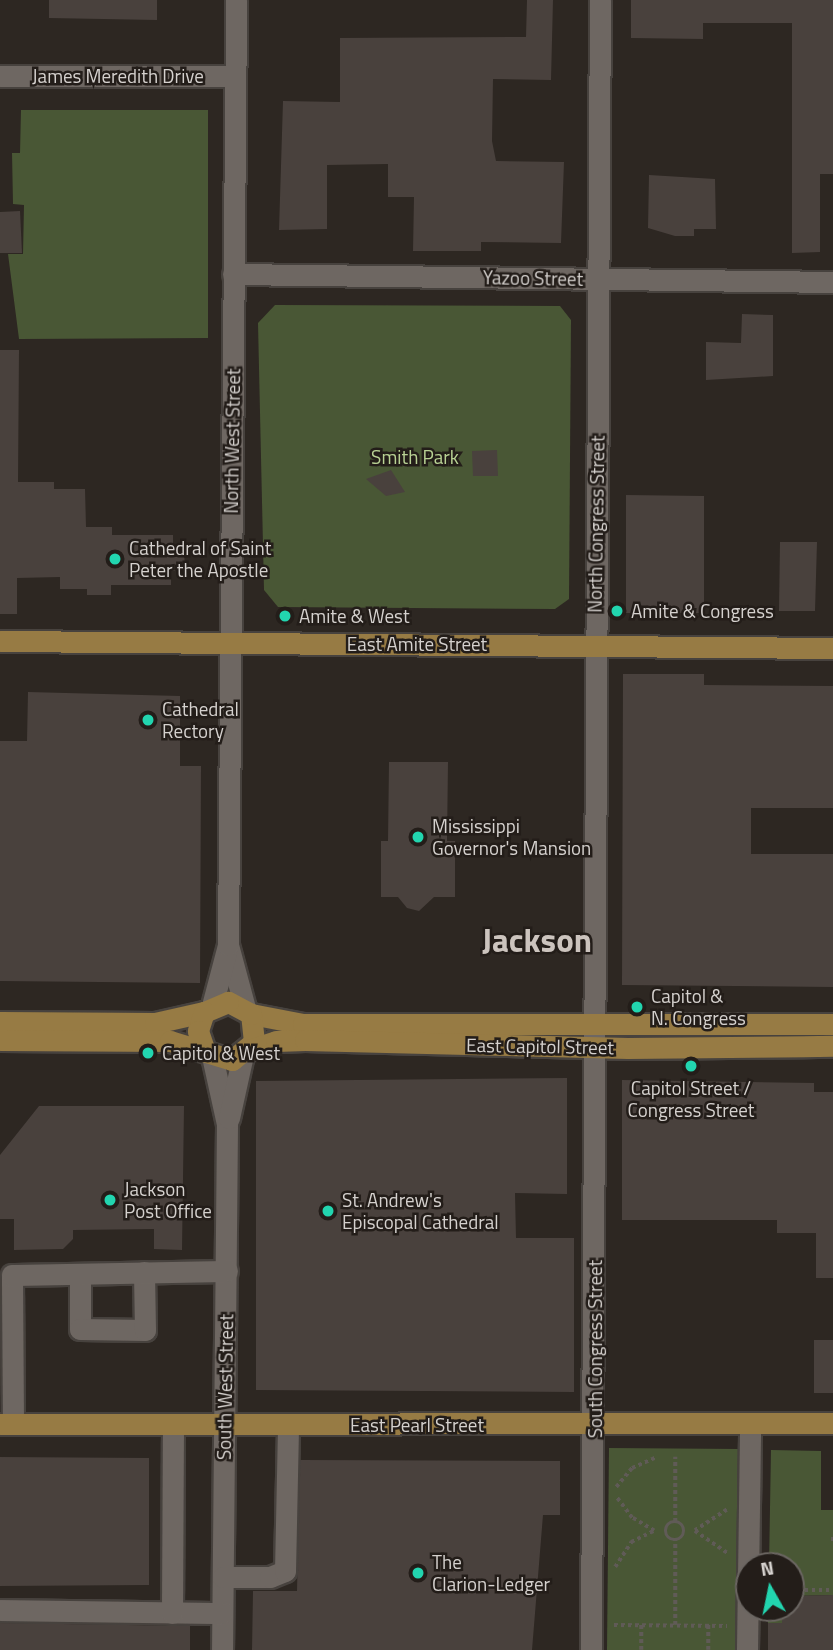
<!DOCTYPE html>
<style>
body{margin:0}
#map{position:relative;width:833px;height:1650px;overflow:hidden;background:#2d2722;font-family:"Titillium Web",sans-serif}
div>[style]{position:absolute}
.green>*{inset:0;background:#495735}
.building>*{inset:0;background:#49413d}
.path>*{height:3.5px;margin-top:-1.75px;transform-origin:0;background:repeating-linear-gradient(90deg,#605b57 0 3.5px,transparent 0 7px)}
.path>.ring{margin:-1.75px;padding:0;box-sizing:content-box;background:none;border:3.5px solid #605b57;border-radius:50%}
.roads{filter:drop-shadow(2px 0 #47423e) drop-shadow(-2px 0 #47423e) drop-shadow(0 2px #47423e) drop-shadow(0 -2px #47423e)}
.minor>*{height:21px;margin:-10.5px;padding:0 10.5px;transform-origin:10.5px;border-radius:10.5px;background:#6e6762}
.major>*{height:21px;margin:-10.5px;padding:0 10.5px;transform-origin:10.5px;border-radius:10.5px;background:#977b44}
.dots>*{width:19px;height:19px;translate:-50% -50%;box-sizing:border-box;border:4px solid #231d19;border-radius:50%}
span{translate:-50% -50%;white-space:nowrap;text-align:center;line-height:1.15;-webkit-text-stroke:5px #231d19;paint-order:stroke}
.street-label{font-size:19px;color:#d5d1ce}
.park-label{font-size:19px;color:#b9d294}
.poi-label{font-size:19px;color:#d5d1ce}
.left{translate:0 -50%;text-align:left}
.town-label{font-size:33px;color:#ccc4be;font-weight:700}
.north{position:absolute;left:735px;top:1552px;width:70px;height:70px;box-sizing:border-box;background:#231d19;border:2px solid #6a6561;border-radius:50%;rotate:351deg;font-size:19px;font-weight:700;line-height:28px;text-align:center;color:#d5d1ce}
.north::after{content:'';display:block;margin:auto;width:24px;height:32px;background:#22d5af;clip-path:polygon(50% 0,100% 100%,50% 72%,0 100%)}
</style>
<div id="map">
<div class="green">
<div style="clip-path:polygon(21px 110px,208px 110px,208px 338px,19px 339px,8px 254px,23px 254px,24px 205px,13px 204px,12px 153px,20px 153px)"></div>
<div style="clip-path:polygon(275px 305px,560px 306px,571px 320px,569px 599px,555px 609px,278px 607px,264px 590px,258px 323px)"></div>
<div style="clip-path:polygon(609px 1448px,740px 1449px,738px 1650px,607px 1650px)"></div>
<div style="clip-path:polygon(771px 1450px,821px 1451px,821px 1510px,833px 1510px,833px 1595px,791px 1596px,791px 1566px,769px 1566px)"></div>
<div style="clip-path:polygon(768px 1608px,782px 1608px,782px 1623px,768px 1623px)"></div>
</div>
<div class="building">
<div style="clip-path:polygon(49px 0,157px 0,157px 20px,49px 18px)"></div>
<div style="clip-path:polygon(527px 0,553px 0,551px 80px,493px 79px,492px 141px,496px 161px,564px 162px,561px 243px,481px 242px,481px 251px,413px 251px,414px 197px,388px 197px,388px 164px,327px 165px,327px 229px,279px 230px,283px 101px,340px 102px,340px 38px,526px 37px)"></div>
<div style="clip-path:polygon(631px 0,833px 0,833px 174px,820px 174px,820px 252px,792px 253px,792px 23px,703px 23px,703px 39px,631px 38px)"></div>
<div style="clip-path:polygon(649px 175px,715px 179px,716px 229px,694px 229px,694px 236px,675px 236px,648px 228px)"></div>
<div style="clip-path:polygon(20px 211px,22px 253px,0 253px,0 212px)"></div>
<div style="clip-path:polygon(742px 314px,773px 315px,773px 376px,706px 380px,706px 342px,741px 343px)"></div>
<div style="clip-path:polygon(0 350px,19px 350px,18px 482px,54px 482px,54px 489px,85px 489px,86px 527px,112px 527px,112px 535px,173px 535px,173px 548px,184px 548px,185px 571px,171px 571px,171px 585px,111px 585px,111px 595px,87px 595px,87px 589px,60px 589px,60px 577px,17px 578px,17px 614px,0 614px)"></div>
<div style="clip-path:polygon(497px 450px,498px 476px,473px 476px,472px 451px)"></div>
<div style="clip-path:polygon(391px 470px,405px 492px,386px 496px,366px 479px)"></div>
<div style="clip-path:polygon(626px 495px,704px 496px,704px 613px,626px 613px)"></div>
<div style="clip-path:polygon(780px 542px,817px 542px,815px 611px,779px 611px)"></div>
<div style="clip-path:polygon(623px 674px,704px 674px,704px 685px,833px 686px,833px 808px,751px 808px,751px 854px,833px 854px,833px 987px,622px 985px)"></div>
<div style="clip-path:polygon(28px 692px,180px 696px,180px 766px,201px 766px,200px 983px,0 981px,0 741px,27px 741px)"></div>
<div style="clip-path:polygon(389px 762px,448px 762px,447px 841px,455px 841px,455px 897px,434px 897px,419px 911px,407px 908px,398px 897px,381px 897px,381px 841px,388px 841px)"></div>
<div style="clip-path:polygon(567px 1078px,567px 1194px,515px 1193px,516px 1238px,574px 1238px,574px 1392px,256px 1390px,256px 1081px)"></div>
<div style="clip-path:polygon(622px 1080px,814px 1083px,814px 1092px,833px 1092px,833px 1278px,816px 1278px,816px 1233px,777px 1233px,777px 1220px,622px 1220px)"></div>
<div style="clip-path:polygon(39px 1106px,184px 1106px,182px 1250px,154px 1249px,154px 1229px,73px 1230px,73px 1239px,63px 1249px,14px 1250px,14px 1219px,0 1219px,0 1155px)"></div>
<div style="clip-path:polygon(814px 1340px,833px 1340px,833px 1393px,814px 1393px)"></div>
<div style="clip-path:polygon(0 1457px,149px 1458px,149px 1585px,0 1586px)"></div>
<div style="clip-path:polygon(300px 1460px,560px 1461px,560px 1515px,543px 1515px,532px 1650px,252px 1650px,253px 1591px,297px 1591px)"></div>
<div style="clip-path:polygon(833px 1595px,833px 1650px,768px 1650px,768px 1623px,782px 1623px,782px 1608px,791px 1608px,791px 1596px)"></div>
<div style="clip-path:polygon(0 1623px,190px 1626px,190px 1650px,0 1650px)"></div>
</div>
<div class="path">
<div style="left:616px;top:1487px;width:25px;rotate:-50deg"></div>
<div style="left:632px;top:1468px;width:27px;rotate:-24deg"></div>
<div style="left:727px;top:1510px;width:38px;rotate:147deg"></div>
<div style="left:695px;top:1531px;width:40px;rotate:34deg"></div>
<div style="left:675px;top:1522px;width:65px;rotate:-90deg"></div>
<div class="ring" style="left:666px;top:1522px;width:14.5px;height:14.5px"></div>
<div style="left:831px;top:1539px;width:2px"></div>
<div style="left:615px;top:1567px;width:30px;rotate:-57deg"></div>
<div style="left:631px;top:1542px;width:25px;rotate:-26deg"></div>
<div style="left:654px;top:1531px;width:26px;rotate:-149deg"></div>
<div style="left:632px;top:1518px;width:26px;rotate:-127deg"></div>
<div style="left:791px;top:1590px;width:42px"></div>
<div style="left:614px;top:1625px;width:113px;rotate:0.5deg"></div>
<div style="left:675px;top:1625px;width:86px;rotate:-90deg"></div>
<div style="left:641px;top:1650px;width:25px;rotate:-90deg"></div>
<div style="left:708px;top:1650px;width:25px;rotate:-90deg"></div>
</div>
<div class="roads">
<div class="minor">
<div style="left:0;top:76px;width:235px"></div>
<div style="left:233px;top:274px;width:600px;rotate:0.76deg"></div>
<div style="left:228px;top:945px;width:65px;rotate:74.9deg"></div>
<div style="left:212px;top:1006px;width:63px;rotate:-75.3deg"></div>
<div style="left:228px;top:945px;width:945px;rotate:-89.51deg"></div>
<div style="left:212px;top:1056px;width:70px;rotate:77.6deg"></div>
<div style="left:227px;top:1124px;width:526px;rotate:90.54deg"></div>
<div style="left:229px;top:1118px;width:65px;rotate:-77.5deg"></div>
<div style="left:80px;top:1274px;width:55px;rotate:90deg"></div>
<div style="left:80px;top:1329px;width:65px;rotate:0.9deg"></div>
<div style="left:145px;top:1330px;width:58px;rotate:-91deg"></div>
<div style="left:13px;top:1424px;width:149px;rotate:-90.4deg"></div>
<div style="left:12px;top:1275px;width:215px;rotate:-1.1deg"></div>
<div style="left:223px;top:1577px;width:47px"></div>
<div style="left:270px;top:1577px;width:16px;rotate:-22deg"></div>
<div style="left:285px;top:1571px;width:147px;rotate:-88.8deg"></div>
<div style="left:0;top:1610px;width:222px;rotate:0.8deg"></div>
<div style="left:172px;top:1613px;width:188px;rotate:-89.7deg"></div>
<div style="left:591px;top:1650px;width:1650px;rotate:-89.69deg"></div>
<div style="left:747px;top:1650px;width:227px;rotate:-89.2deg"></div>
</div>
<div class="major">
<div style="left:0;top:641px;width:833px;rotate:0.48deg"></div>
<div style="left:251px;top:1014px;width:53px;rotate:10.9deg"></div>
<div style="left:303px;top:1024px;width:530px"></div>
<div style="left:0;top:1022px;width:155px;rotate:0.4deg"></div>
<div style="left:155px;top:1023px;width:50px;rotate:-12.7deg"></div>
<div style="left:0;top:1040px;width:170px;rotate:0.3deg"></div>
<div style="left:170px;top:1041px;width:65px;rotate:17deg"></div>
<div style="left:232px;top:1060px;width:28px;rotate:-39deg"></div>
<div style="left:254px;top:1042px;width:28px;rotate:-96deg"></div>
<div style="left:251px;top:1014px;width:26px;rotate:-152deg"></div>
<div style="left:228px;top:1002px;width:26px;rotate:157deg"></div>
<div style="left:204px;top:1012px;width:20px;rotate:108deg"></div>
<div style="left:198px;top:1031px;width:21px;rotate:71deg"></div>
<div style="left:249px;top:1050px;width:28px;rotate:-18deg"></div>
<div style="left:276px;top:1041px;width:29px;rotate:-2deg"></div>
<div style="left:305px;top:1040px;width:323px;rotate:1.4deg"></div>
<div style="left:628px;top:1048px;width:205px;rotate:-0.6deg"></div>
<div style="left:0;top:1424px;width:833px;rotate:-0.07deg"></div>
</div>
</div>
<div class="dots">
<div style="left:115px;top:559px;background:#22d5af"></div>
<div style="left:617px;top:611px;background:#22d5af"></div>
<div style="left:285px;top:616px;background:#22d5af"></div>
<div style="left:148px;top:720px;background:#22d5af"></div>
<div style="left:418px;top:837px;background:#22d5af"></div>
<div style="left:637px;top:1007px;background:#22d5af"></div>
<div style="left:148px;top:1053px;background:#22d5af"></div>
<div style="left:691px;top:1066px;background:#22d5af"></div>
<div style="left:110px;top:1200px;background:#22d5af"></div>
<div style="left:328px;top:1211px;background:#22d5af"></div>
<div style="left:418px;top:1573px;background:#22d5af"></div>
</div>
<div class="street-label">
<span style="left:118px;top:76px">James Meredith Drive</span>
<span style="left:533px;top:278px;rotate:1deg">Yazoo Street</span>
<span style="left:232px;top:441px;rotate:-89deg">North West Street</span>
<span style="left:596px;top:524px;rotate:-89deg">North Congress Street</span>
<span style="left:417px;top:644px">East Amite Street</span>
<span style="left:540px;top:1046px;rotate:1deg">East Capitol Street</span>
<span style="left:595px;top:1349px;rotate:-90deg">South Congress Street</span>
<span style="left:225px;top:1387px;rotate:-89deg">South West Street</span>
<span style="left:417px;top:1425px">East Pearl Street</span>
</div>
<div class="park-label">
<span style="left:415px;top:457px">Smith Park</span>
</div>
<div class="poi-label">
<span class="left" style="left:129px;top:559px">Cathedral of Saint<br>Peter the Apostle</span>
<span class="left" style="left:631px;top:611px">Amite &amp; Congress</span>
<span class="left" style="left:299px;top:616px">Amite &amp; West</span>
<span class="left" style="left:162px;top:720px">Cathedral<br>Rectory</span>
<span class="left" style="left:432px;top:837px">Mississippi<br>Governor's Mansion</span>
<span class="left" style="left:651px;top:1007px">Capitol &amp;<br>N. Congress</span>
<span class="left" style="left:162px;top:1053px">Capitol &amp; West</span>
<span style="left:691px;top:1099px">Capitol Street /<br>Congress Street</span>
<span class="left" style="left:124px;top:1200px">Jackson<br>Post Office</span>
<span class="left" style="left:342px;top:1211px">St. Andrew's<br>Episcopal Cathedral</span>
<span class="left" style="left:432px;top:1573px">The<br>Clarion-Ledger</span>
</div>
<div class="town-label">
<span style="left:537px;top:941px">Jackson</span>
</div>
<div class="north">N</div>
</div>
